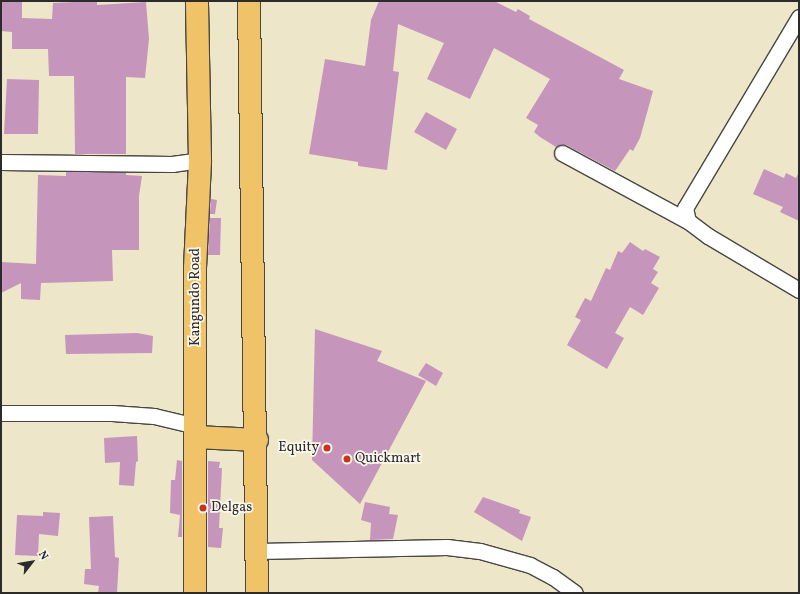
<!DOCTYPE html>
<style>
body{margin:0}
#map{position:relative;width:800px;height:594px;overflow:hidden;background:#ede6c9;font-family:Vollkorn,serif}
div>[style]{position:absolute}
.building>*{inset:0;background:#c695bb}
.roads{filter:drop-shadow(1px 0 #484743) drop-shadow(-1px 0 #484743) drop-shadow(0 1px #484743) drop-shadow(0 -1px #484743)}
.street>*{height:15px;margin:-7.5px;padding:0 7.5px;transform-origin:7.5px;border-radius:7.5px;background:#fff}
.highway>*{height:22px;margin:-11px;padding:0 11px;transform-origin:11px;border-radius:11px;background:#f1c369}
.dots>*{width:11px;height:11px;translate:-50% -50%;box-sizing:border-box;border:2px solid #fbf7ec;border-radius:50%}
span{translate:-50% -50%;white-space:nowrap;text-align:center;line-height:1.15;-webkit-text-stroke:3.5px #fbf7ec;paint-order:stroke}
.street-label{font-size:14px;color:#2b2b2b}
.poi-label{font-size:14px;color:#2b2b2b}
.right{translate:-100% -50%;text-align:right}
.left{translate:0 -50%;text-align:left}
.frame{position:absolute;inset:0;border:2px solid #2b2b2b;pointer-events:none}
.north{position:absolute;left:12px;top:542px;width:40px;height:40px;-webkit-text-stroke:3px #fbf7ec;paint-order:stroke;rotate:59deg;font-size:11px;font-weight:700;line-height:16px;text-align:center;color:#2b2b2b}
.north::after{content:'';display:block;margin:auto;width:14px;height:18px;background:#2b2b2b;clip-path:polygon(50% 0,100% 100%,50% 72%,0 100%)}
</style>
<div id="map">
<div class="building">
<div style="clip-path:polygon(97px 1px,97px 5px,146px 2px,149px 39px,145px 78px,126px 77px,126px 154px,75px 154px,74px 76px,49px 76px,48px 49px,12px 49px,12px 32px,1px 31px,1px 2px,22px 2px,22px 18px,52px 19px,53px 3px)"></div>
<div style="clip-path:polygon(379px 1px,494px 1px,516px 12px,518px 9px,530px 16px,529px 19px,624px 70px,619px 79px,653px 91px,640px 138px,633px 151px,630px 149px,615px 171px,566px 145px,556px 147px,540px 137px,534px 132px,538px 125px,526px 118px,550px 79px,494px 48px,470px 99px,427px 79px,444px 43px,398px 24px,393px 71px,399px 72px,387px 170px,358px 166px,358px 162px,309px 154px,325px 59px,365px 66px,371px 20px)"></div>
<div style="clip-path:polygon(7px 79px,39px 80px,38px 134px,4px 134px)"></div>
<div style="clip-path:polygon(426px 112px,457px 129px,446px 150px,414px 132px)"></div>
<div style="clip-path:polygon(764px 169px,784px 178px,786px 173px,796px 178px,799px 172px,799px 221px,780px 212px,783px 207px,753px 194px)"></div>
<div style="clip-path:polygon(66px 172px,126px 172px,126px 175px,142px 176px,139px 196px,139px 250px,112px 250px,113px 281px,41px 283px,40px 300px,21px 299px,21px 283px,1px 293px,1px 262px,36px 264px,38px 175px,66px 176px)"></div>
<div style="clip-path:polygon(211px 199px,217px 200px,215px 214px,210px 214px)"></div>
<div style="clip-path:polygon(210px 218px,221px 218px,220px 255px,208px 255px)"></div>
<div style="clip-path:polygon(630px 242px,643px 251px,645px 249px,660px 257px,653px 269px,658px 272px,651px 283px,659px 288px,643px 315px,630px 307px,615px 333px,624px 338px,607px 369px,567px 345px,581px 320px,575px 317px,585px 298px,591px 301px,606px 268px,610px 270px,618px 251px,622px 253px)"></div>
<div style="clip-path:polygon(315px 329px,382px 351px,377px 361px,426px 381px,360px 504px,312px 460px)"></div>
<div style="clip-path:polygon(137px 333px,153px 336px,152px 353px,66px 354px,65px 335px)"></div>
<div style="clip-path:polygon(426px 363px,443px 373px,436px 386px,418px 375px)"></div>
<div style="clip-path:polygon(137px 436px,138px 461px,136px 462px,134px 486px,119px 485px,120px 462px,105px 463px,104px 438px)"></div>
<div style="clip-path:polygon(177px 460px,182px 461px,182px 545px,182px 537px,178px 537px,180px 515px,170px 513px,171px 480px,175px 480px)"></div>
<div style="clip-path:polygon(208px 461px,220px 462px,219px 468px,222px 468px,219px 528px,223px 528px,221px 548px,208px 547px)"></div>
<div style="clip-path:polygon(483px 497px,520px 510px,519px 513px,531px 517px,522px 541px,474px 512px)"></div>
<div style="clip-path:polygon(365px 502px,390px 507px,389px 514px,398px 515px,393px 539px,370px 540px,371px 523px,361px 520px)"></div>
<div style="clip-path:polygon(43px 512px,60px 513px,58px 536px,39px 534px,38px 556px,15px 555px,17px 515px,43px 516px)"></div>
<div style="clip-path:polygon(113px 516px,115px 557px,119px 558px,117px 593px,98px 593px,99px 586px,84px 584px,85px 569px,91px 569px,89px 517px)"></div>
</div>
<div class="roads">
<div class="street">
<div style="left:799px;top:17px;width:222px;rotate:120.8deg"></div>
<div style="left:685px;top:208px;width:13px;rotate:77deg"></div>
<div style="left:688px;top:221px;width:25px;rotate:37deg"></div>
<div style="left:708px;top:236px;width:106px;rotate:30.7deg"></div>
<div style="left:562px;top:153px;width:143px;rotate:28.4deg"></div>
<div style="left:1px;top:162px;width:171px;rotate:0.7deg"></div>
<div style="left:172px;top:164px;width:28px;rotate:-8deg"></div>
<div style="left:1px;top:413px;width:111px"></div>
<div style="left:112px;top:413px;width:42px;rotate:4.1deg"></div>
<div style="left:154px;top:416px;width:43px;rotate:13.4deg"></div>
<div style="left:258px;top:551px;width:189px;rotate:-1.2deg"></div>
<div style="left:447px;top:547px;width:33px;rotate:7deg"></div>
<div style="left:480px;top:551px;width:52px;rotate:15.6deg"></div>
<div style="left:530px;top:565px;width:26px;rotate:28deg"></div>
<div style="left:553px;top:577px;width:27px;rotate:36deg"></div>
</div>
<div class="highway">
<div style="left:249px;top:1px;width:592px;rotate:89.23deg"></div>
<div style="left:196px;top:437px;width:61px;rotate:2.8deg"></div>
<div style="left:195px;top:593px;width:325px;rotate:-90deg"></div>
<div style="left:195px;top:268px;width:108px;rotate:-87.3deg"></div>
<div style="left:200px;top:160px;width:159px;rotate:-91.1deg"></div>
</div>
</div>
<div class="dots">
<div style="left:327px;top:448px;background:#c8321e"></div>
<div style="left:347px;top:459px;background:#c8321e"></div>
<div style="left:203px;top:508px;background:#c8321e"></div>
</div>
<div class="street-label">
<span style="left:196px;top:297px;rotate:-90deg">Kangundo Road</span>
</div>
<div class="poi-label">
<span class="right" style="left:319px;top:448px">Equity</span>
<span class="left" style="left:355px;top:459px">Quickmart</span>
<span class="left" style="left:211px;top:508px">Delgas</span>
</div>
<div class="frame"></div>
<div class="north">N</div>
</div>
